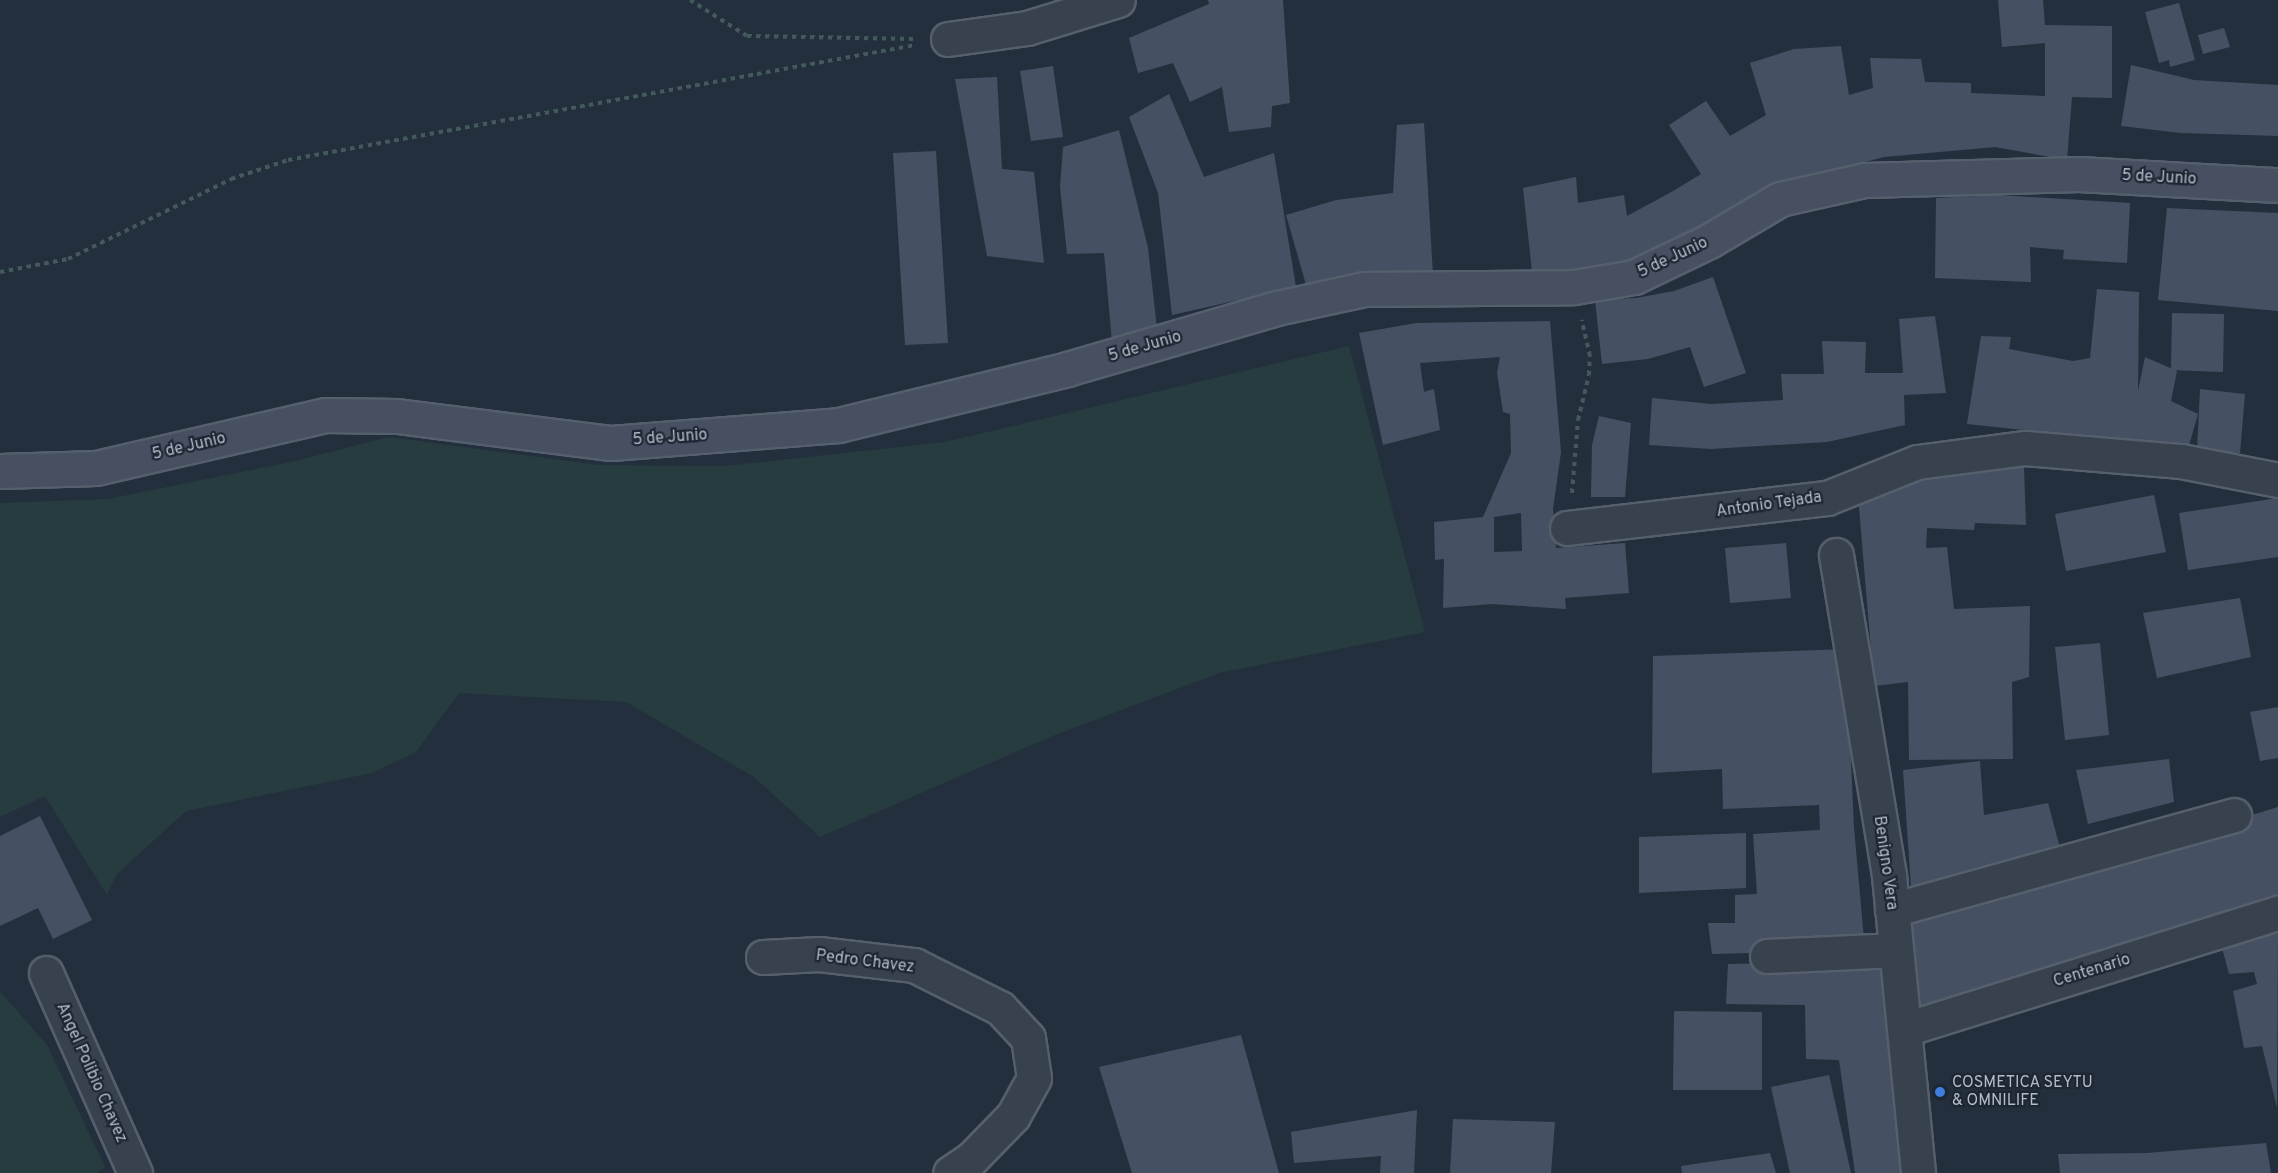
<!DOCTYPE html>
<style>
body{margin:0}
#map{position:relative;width:2278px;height:1173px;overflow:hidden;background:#242f3e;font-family:Overpass,sans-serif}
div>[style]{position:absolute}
.green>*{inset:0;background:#263c3f}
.building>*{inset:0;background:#455162}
.path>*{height:4px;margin-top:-2px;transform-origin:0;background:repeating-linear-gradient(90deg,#44595c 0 4.5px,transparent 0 9px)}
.roads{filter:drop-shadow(2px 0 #565f6c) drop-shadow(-2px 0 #565f6c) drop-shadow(0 2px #565f6c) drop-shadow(0 -2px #565f6c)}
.street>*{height:33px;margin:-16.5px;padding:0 16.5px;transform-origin:16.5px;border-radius:16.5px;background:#38414e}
.secondary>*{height:33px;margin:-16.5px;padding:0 16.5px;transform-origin:16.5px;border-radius:16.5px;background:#465061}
.dots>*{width:16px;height:16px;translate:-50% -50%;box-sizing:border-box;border:3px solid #1d2633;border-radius:50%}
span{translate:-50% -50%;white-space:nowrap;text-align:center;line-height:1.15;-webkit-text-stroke:4.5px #1d2633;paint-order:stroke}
.street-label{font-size:16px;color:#b4bcc9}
.poi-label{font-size:16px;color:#b4bcc9}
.left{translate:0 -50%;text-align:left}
</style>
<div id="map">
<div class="green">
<div style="clip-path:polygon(1349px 346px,1425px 632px,1219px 673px,1050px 737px,820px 837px,754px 777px,626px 702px,459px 693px,416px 752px,372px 773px,186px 811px,116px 875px,107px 895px,45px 796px,0 817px,0 503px,108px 499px,291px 462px,389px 437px,598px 465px,725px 466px,945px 442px)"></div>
<div style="clip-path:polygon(0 991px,47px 1045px,105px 1167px,97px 1173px,0 1173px)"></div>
</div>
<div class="building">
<div style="clip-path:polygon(1208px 0,1283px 0,1290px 103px,1272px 106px,1271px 127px,1229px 132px,1222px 87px,1190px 102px,1173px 63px,1138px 73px,1129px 38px,1209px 4px)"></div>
<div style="clip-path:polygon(1998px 0,2043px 0,2045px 25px,2112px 26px,2112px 98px,2072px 97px,2067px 160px,1995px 147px,1884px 157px,1788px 182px,1675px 263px,1532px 272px,1523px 188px,1576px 177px,1578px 203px,1624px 195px,1627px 216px,1675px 190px,1701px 174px,1669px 125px,1706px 101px,1730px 136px,1766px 115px,1750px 63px,1794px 49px,1841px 46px,1849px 95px,1873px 88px,1870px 58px,1921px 59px,1925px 82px,1971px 83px,1971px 93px,2045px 96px,2045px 43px,2002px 47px)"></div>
<div style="clip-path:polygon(2179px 3px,2195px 60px,2170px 67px,2169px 60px,2159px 63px,2145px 12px)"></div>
<div style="clip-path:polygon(2224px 28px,2230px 47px,2203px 54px,2198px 35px)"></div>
<div style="clip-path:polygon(2131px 65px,2194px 80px,2278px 85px,2278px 136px,2181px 133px,2121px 126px)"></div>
<div style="clip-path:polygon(1053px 66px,1063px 137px,1031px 141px,1020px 71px)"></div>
<div style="clip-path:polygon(997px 77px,1002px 169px,1034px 172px,1044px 263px,987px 256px,955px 79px)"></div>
<div style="clip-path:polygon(1169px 94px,1204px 177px,1274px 153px,1296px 287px,1172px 315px,1158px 193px,1129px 117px)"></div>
<div style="clip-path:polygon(1424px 123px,1433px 275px,1307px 288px,1286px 215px,1336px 200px,1393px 193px,1397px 125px)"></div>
<div style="clip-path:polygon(1119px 130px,1148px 248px,1157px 329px,1112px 342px,1104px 253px,1067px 254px,1060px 187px,1063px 147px)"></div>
<div style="clip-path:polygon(936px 151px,948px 343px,905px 345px,893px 153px)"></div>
<div style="clip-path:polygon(1999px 195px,2130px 203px,2127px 263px,2063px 259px,2064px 250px,2030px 247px,2031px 282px,1935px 278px,1936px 198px)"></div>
<div style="clip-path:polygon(2167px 208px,2278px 213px,2278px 311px,2158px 300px)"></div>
<div style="clip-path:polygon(1713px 277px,1746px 373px,1704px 387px,1690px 347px,1648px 359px,1602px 364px,1595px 300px,1636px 298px,1674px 291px)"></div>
<div style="clip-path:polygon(2097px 289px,2139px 292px,2138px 391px,2145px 357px,2177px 371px,2171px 401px,2198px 414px,2185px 459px,2129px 441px,1967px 424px,1981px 336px,2011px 337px,2009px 349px,2073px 361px,2090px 358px)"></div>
<div style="clip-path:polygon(2172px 313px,2224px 314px,2223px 372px,2171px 370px)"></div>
<div style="clip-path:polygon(1935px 316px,1946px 393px,1904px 395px,1905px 425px,1827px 442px,1711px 449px,1649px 445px,1652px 398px,1711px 404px,1783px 400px,1781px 374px,1824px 374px,1822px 341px,1866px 342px,1865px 373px,1903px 373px,1899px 319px)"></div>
<div style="clip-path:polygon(evenodd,1550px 321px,1561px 452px,1553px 509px,1556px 548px,1625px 543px,1629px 593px,1565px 598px,1566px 609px,1492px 604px,1443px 608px,1444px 559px,1435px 560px,1434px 522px,1483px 517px,1511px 453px,1510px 414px,1503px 412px,1497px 373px,1500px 357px,1420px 363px,1424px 392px,1434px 389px,1440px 430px,1383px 445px,1359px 333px,1416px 323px,1550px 321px,1521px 513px,1522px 551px,1494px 552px,1494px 517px,1521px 513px)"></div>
<div style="clip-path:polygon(2200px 389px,2245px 394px,2240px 453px,2197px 451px)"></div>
<div style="clip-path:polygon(1599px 416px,1631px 423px,1625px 497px,1591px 497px,1592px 445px)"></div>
<div style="clip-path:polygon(1974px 465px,2024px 467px,2026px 525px,1975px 523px,1974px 530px,1927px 528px,1926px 548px,1947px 547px,1954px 609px,2030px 606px,2029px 677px,2012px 682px,2013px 759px,1909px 760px,1908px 682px,1874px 686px,1858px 495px,1925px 469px)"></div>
<div style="clip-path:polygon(2154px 495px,2166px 552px,2066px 571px,2055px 514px)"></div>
<div style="clip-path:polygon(2278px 498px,2278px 557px,2188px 570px,2179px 513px)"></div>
<div style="clip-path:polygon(1786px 543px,1791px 598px,1730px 603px,1725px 548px)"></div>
<div style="clip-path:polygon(2240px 598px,2251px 657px,2157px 678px,2143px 613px)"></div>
<div style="clip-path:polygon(2100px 643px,2109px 735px,2065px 740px,2055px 647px)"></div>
<div style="clip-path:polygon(1846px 649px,1854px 828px,1865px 950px,1712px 954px,1708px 923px,1735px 923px,1735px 895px,1757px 894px,1753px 834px,1820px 830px,1819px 805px,1723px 809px,1722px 769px,1652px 773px,1653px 656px)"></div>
<div style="clip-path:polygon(2278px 707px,2278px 758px,2260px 761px,2250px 712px)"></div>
<div style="clip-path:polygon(2169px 759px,2174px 802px,2088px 824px,2076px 770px)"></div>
<div style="clip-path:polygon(1980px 761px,1984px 815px,2048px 803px,2063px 859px,1912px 902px,1903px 770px)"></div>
<div style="clip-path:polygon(2278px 807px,2278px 901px,1916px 1008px,1906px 922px)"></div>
<div style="clip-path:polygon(40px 816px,92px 920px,53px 939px,38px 908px,0 926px,0 836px)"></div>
<div style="clip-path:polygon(1746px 833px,1746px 888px,1639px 893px,1639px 837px)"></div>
<div style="clip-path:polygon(2264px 929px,2278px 934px,2277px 1108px,2262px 1046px,2244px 1048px,2233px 991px,2257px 984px,2254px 972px,2229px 974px,2221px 944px)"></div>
<div style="clip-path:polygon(1886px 961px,1903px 1173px,1855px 1173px,1839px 1060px,1806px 1059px,1805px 1005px,1726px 1004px,1728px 964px)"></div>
<div style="clip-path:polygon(1674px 1011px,1762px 1012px,1762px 1090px,1673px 1090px)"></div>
<div style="clip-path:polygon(1241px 1035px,1279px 1173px,1132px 1173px,1099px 1067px)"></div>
<div style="clip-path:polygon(1829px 1075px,1851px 1173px,1790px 1173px,1771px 1087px)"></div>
<div style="clip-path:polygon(1417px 1110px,1414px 1173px,1380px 1173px,1381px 1156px,1294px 1163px,1291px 1132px)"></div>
<div style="clip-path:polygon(1453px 1119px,1555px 1122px,1551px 1173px,1450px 1173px)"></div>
<div style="clip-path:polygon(2266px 1143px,2271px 1173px,2060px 1173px,2058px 1154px,2147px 1153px)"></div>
<div style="clip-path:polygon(1770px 1153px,1776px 1173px,1682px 1173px,1681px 1166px)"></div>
</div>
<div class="path">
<div style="left:690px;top:0;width:67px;rotate:32.3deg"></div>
<div style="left:747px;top:36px;width:166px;rotate:1deg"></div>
<div style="left:0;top:272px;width:69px;rotate:-10.8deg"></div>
<div style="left:68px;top:259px;width:182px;rotate:-26.1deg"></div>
<div style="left:231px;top:179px;width:60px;rotate:-18.4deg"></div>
<div style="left:288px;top:160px;width:637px;rotate:-10.39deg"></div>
<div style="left:1572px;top:493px;width:73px;rotate:-85.3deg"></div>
<div style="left:1578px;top:420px;width:46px;rotate:-76.3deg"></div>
<div style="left:1589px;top:375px;width:19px;rotate:-87deg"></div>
<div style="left:1590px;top:356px;width:37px;rotate:-103deg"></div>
</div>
<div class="roads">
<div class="street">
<div style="left:948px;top:39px;width:80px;rotate:-7.9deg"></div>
<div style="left:1027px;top:28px;width:95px;rotate:-17.1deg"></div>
<div style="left:1567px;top:528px;width:262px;rotate:-6.6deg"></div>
<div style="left:1827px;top:498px;width:97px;rotate:-21.8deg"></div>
<div style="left:1917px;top:462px;width:109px;rotate:-7.4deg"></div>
<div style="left:2025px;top:448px;width:157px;rotate:4.8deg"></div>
<div style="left:2181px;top:461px;width:99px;rotate:11.1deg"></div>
<div style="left:1836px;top:555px;width:325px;rotate:80.6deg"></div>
<div style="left:1889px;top:876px;width:298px;rotate:84.4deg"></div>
<div style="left:1892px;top:910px;width:355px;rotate:-15.5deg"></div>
<div style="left:1767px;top:956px;width:129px;rotate:-2.7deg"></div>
<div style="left:763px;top:957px;width:56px;rotate:-3.1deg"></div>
<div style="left:819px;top:954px;width:96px;rotate:6.6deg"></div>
<div style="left:914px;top:965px;width:96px;rotate:26.6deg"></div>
<div style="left:1000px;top:1008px;width:41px;rotate:47deg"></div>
<div style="left:1028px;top:1038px;width:40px;rotate:81.5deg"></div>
<div style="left:1034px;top:1078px;width:43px;rotate:118.9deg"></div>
<div style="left:1013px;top:1116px;width:60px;rotate:134.3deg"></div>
<div style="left:971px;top:1159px;width:25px;rotate:146deg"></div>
<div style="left:46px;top:973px;width:219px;rotate:66deg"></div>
<div style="left:1905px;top:1029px;width:391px;rotate:-17.3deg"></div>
</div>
<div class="secondary">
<div style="left:0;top:471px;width:96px;rotate:-1.8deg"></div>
<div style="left:96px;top:468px;width:236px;rotate:-13deg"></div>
<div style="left:326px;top:415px;width:71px;rotate:0.8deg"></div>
<div style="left:397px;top:416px;width:216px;rotate:7.2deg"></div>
<div style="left:611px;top:443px;width:228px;rotate:-4.5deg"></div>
<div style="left:838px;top:425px;width:236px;rotate:-13.7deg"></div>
<div style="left:1067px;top:369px;width:219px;rotate:-16.2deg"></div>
<div style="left:1277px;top:308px;width:89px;rotate:-12.3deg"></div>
<div style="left:1364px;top:289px;width:210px;rotate:-0.5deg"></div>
<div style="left:1574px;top:287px;width:61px;rotate:-9.5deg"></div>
<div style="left:1634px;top:277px;width:83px;rotate:-25.6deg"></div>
<div style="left:1709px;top:241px;width:82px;rotate:-30.6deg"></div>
<div style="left:1780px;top:199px;width:87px;rotate:-12.6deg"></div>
<div style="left:1865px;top:180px;width:214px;rotate:-1.6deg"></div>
<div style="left:2079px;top:174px;width:199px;rotate:3.2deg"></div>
</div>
</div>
<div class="dots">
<div style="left:1940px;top:1092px;background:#3f7fe0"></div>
</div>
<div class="street-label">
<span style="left:2159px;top:178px;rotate:3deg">5 de Junio</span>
<span style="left:1673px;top:258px;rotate:-25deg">5 de Junio</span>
<span style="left:1145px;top:347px;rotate:-16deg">5 de Junio</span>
<span style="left:670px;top:438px;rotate:-4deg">5 de Junio</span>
<span style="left:189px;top:447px;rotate:-13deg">5 de Junio</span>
<span style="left:1769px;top:505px;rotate:-8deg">Antonio Tejada</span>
<span style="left:1885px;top:863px;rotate:82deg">Benigno Vera</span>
<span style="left:865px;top:962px;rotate:7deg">Pedro Chavez</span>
<span style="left:2092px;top:971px;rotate:-17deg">Centenario</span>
<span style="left:91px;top:1073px;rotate:66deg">Angel Polibio Chavez</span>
</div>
<div class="poi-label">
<span class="left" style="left:1952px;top:1092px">COSMETICA SEYTU<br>&amp; OMNILIFE</span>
</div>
</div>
